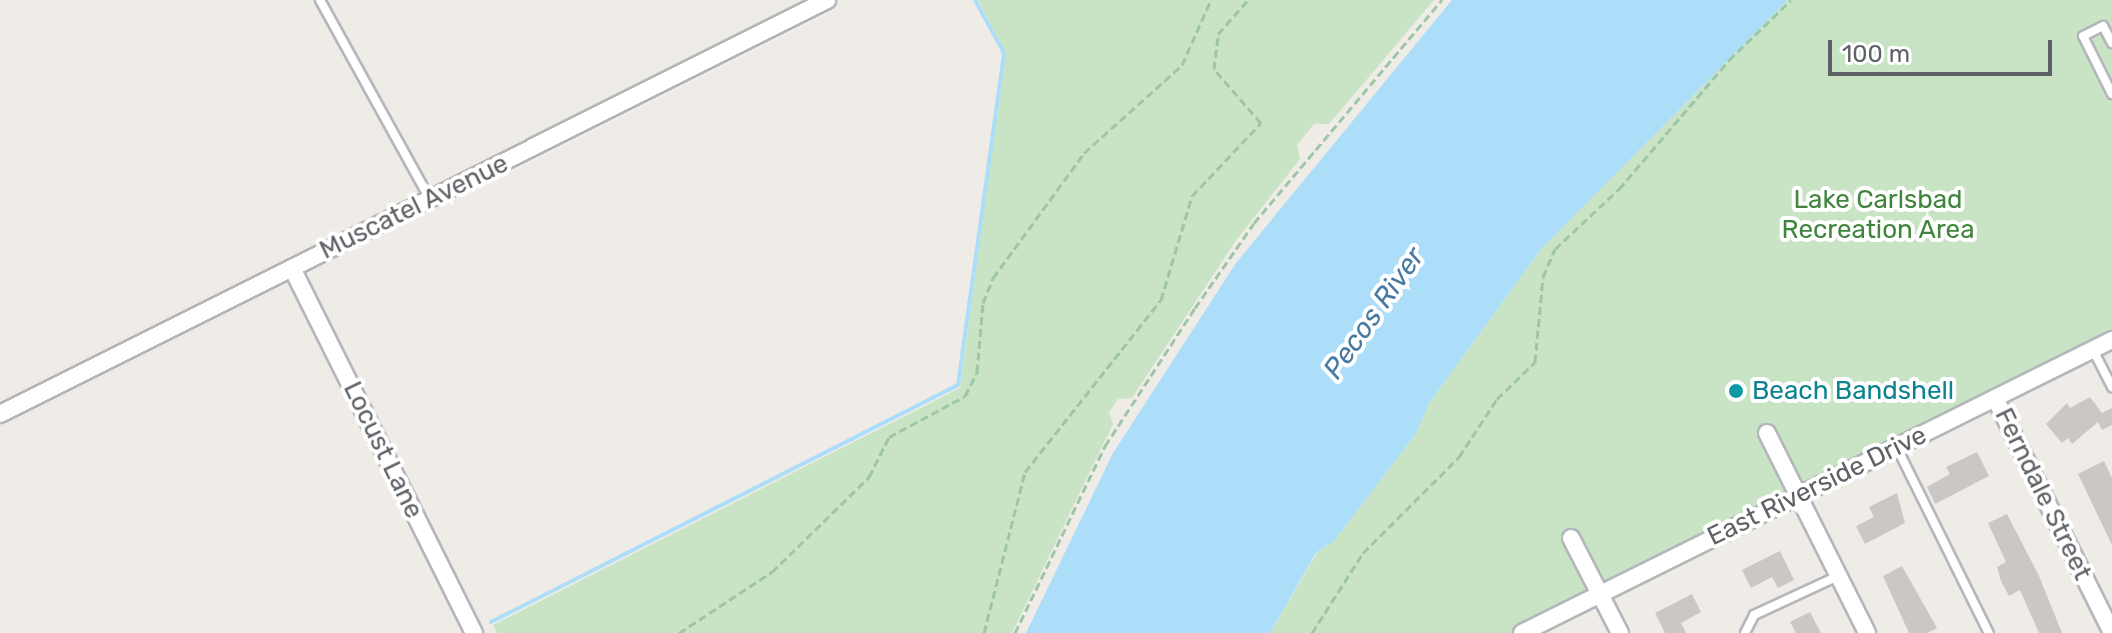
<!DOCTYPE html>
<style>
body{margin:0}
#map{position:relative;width:2112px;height:633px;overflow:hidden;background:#efece7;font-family:Rubik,sans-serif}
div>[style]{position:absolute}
.green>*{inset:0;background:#c8e4c5}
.water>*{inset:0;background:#addef9}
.stream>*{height:4px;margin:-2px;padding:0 2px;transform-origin:2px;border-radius:2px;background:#addef9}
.building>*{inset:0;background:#cbc7c4}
.path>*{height:3px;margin-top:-1.5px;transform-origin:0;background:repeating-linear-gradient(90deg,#9ec5a6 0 8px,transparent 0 12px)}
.roads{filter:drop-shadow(2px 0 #b4b7ba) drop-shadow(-2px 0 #b4b7ba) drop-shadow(0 2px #b4b7ba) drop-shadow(0 -2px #b4b7ba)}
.lane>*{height:8px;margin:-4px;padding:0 4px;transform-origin:4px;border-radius:4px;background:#fff}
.street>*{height:16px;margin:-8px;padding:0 8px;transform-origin:8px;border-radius:8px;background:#fff}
.dots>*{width:22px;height:22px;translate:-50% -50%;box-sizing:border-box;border:4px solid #fff;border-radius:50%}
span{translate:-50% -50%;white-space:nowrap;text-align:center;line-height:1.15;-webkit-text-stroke:8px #fff;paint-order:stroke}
.park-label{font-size:26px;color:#40853d}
.street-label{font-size:26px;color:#5e6266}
.culture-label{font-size:26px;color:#0d838f}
.left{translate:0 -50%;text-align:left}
.water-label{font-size:28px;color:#477aa2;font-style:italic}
.scale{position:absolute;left:1828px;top:40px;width:224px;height:36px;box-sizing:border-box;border:4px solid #5e6266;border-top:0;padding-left:10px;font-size:24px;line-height:28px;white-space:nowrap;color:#5e6266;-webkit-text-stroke:6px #fff;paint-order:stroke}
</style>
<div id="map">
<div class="green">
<div style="clip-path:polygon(978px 0,1434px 0,1329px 124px,1314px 124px,1297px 145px,1300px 159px,1235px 242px,1132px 398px,1118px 399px,1109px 413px,1113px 424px,1012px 633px,497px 633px,493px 625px,960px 388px,1005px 52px)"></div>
<div style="clip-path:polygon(1788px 0,2112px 0,2112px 340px,1522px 633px,1270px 633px,1317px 553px,1334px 541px,1415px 435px,1430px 402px,1541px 249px)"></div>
</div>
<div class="water">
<div style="clip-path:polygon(1452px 0,1788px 0,1541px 249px,1430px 402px,1415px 435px,1334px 541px,1316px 553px,1270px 633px,1026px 633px,1113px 453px,1236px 263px)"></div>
</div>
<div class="stream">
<div style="left:491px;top:622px;width:524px;rotate:-26.91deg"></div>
<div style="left:958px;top:385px;width:335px;rotate:-82.1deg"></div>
<div style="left:1004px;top:53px;width:60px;rotate:-118.7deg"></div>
</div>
<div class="building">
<div style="clip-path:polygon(2090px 397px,2102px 413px,2112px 408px,2112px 425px,2102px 430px,2098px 422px,2072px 444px,2068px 438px,2062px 443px,2046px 424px,2067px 403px,2070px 408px)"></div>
<div style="clip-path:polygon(1977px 452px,1989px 476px,1935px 504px,1927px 487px,1950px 474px,1946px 467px)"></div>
<div style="clip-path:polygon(2104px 461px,2112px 478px,2112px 545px,2078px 474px)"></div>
<div style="clip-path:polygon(1897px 493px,1905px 523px,1865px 544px,1856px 526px,1874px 517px,1869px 507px)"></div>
<div style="clip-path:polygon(2007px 514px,2039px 576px,2062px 633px,2039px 633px,2020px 590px,2009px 596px,2001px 581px,1997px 567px,2006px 562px,1988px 523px)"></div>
<div style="clip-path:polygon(1780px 551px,1794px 580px,1778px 588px,1772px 577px,1751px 588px,1742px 570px)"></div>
<div style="clip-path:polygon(1902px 566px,1937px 628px,1927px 633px,1909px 633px,1883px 576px)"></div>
<div style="clip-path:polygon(1692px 594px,1701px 612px,1681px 623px,1686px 633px,1665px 633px,1655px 613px)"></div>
<div style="clip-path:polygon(1810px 612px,1821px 633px,1796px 633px,1790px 622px)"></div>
</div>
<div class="path">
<div style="left:679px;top:633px;width:111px;rotate:-33.3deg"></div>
<div style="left:772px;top:572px;width:136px;rotate:-44.4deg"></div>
<div style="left:869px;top:477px;width:45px;rotate:-63.4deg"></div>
<div style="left:889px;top:437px;width:86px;rotate:-28.3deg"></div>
<div style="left:965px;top:396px;width:27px;rotate:-63deg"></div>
<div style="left:977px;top:372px;width:69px;rotate:-85deg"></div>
<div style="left:983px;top:303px;width:27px;rotate:-68deg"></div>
<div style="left:993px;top:278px;width:155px;rotate:-53.9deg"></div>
<div style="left:1084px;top:153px;width:132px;rotate:-41.9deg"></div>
<div style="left:1182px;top:65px;width:71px;rotate:-66deg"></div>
<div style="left:984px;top:633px;width:166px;rotate:-75.7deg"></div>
<div style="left:1025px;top:472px;width:219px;rotate:-51.7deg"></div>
<div style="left:1161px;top:300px;width:109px;rotate:-73.4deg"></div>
<div style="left:1192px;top:196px;width:100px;rotate:-46.6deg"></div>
<div style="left:1261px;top:123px;width:72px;rotate:-131deg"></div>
<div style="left:1214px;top:69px;width:35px;rotate:-83deg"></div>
<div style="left:1218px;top:34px;width:45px;rotate:-48.6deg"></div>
<div style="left:1015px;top:633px;width:208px;rotate:-64.3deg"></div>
<div style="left:1105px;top:446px;width:165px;rotate:-56.9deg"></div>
<div style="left:1195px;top:308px;width:103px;rotate:-55.2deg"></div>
<div style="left:1254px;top:223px;width:292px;rotate:-49.9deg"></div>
<div style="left:1312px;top:633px;width:95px;rotate:-57.5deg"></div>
<div style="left:1363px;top:553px;width:136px;rotate:-45deg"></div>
<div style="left:1459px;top:457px;width:69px;rotate:-56.8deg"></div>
<div style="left:1497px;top:399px;width:53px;rotate:-44.2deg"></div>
<div style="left:1535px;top:362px;width:85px;rotate:-84.6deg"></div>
<div style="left:1543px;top:277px;width:30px;rotate:-67deg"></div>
<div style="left:1555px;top:249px;width:88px;rotate:-43.2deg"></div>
<div style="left:1619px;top:189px;width:170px;rotate:-49.5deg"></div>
<div style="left:1729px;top:60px;width:86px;rotate:-44.1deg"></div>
</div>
<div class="roads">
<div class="lane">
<div style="left:320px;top:0;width:227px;rotate:61.1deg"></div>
<div style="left:2112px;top:43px;width:19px;rotate:-118deg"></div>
<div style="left:2103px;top:26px;width:22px;rotate:153deg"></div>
<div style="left:2083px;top:36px;width:65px;rotate:63.4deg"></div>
<div style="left:2093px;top:350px;width:42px;rotate:62.8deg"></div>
<div style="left:1897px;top:448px;width:207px;rotate:63.6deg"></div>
<div style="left:1745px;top:633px;width:20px;rotate:-63deg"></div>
<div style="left:1754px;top:615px;width:93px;rotate:-24.9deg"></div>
</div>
<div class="street">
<div style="left:292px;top:268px;width:408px;rotate:63.5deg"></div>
<div style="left:1995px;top:398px;width:263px;rotate:63.5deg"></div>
<div style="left:0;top:414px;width:925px;rotate:-26.59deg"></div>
<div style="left:1767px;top:433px;width:224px;rotate:63.4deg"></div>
<div style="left:1571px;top:538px;width:107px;rotate:62.7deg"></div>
<div style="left:1522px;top:633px;width:659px;rotate:-26.41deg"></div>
</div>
</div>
<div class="dots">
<div style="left:1736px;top:391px;background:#0f9aa8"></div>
</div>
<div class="park-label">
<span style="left:1878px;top:215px">Lake Carlsbad<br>Recreation Area</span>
</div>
<div class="street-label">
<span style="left:414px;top:207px;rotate:-26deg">Muscatel Avenue</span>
<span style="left:383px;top:450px;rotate:64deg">Locust Lane</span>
<span style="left:1817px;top:486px;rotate:-26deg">East Riverside Drive</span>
<span style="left:2043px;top:494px;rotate:64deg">Ferndale Street</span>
</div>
<div class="culture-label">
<span class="left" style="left:1752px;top:391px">Beach Bandshell</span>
</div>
<div class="water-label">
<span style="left:1374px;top:313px;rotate:-55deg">Pecos River</span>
</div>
<div class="scale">100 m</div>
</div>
